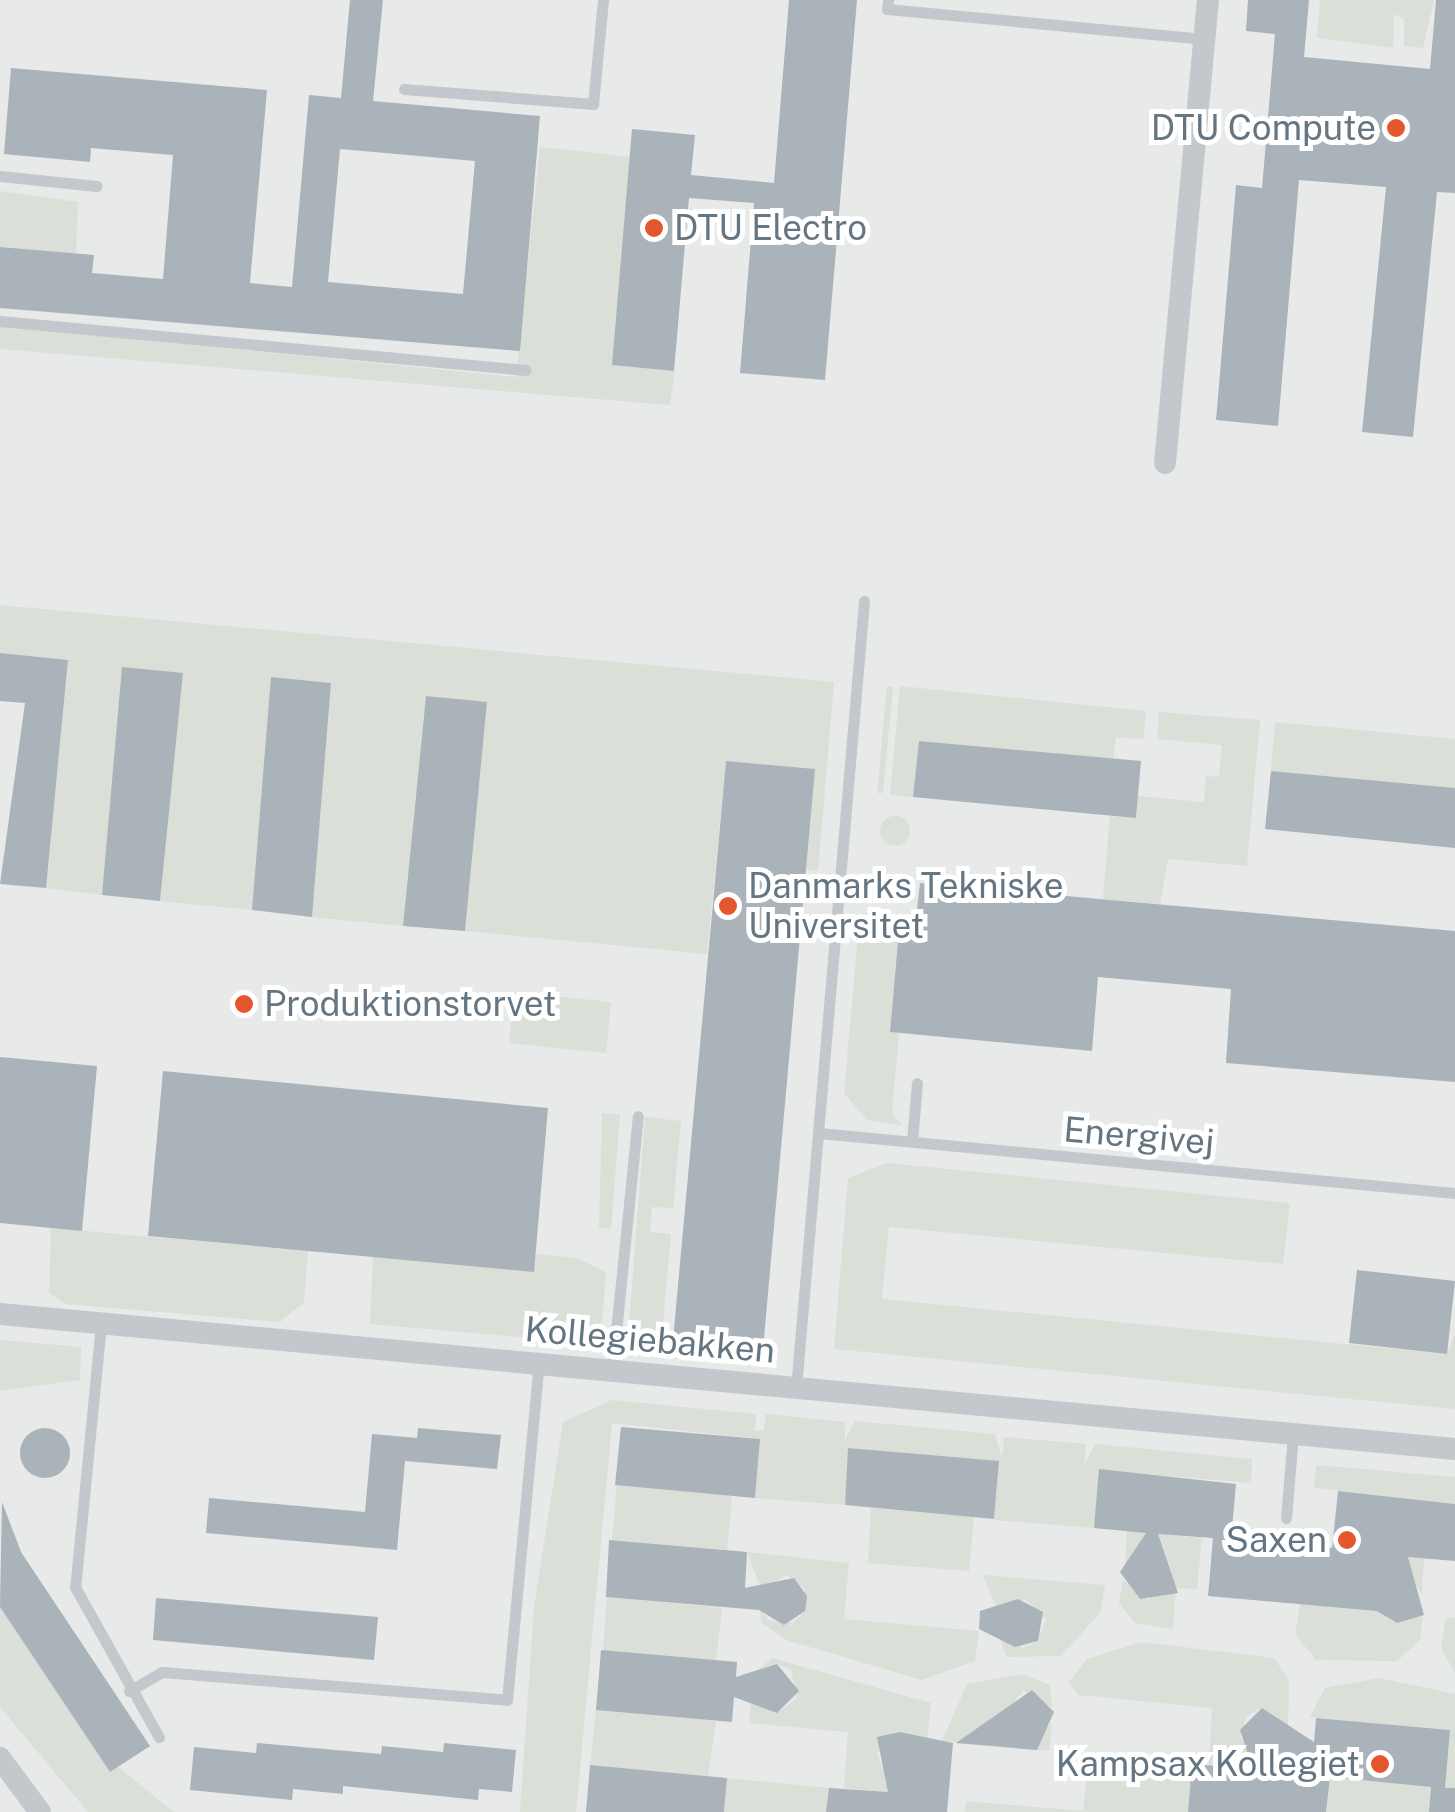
<!DOCTYPE html>
<style>
body{margin:0}
#map{position:relative;width:1455px;height:1812px;overflow:hidden;background:#fafaf8;font-family:"Public Sans",sans-serif}
div>[style]{position:absolute}
.built>*{inset:0;background:#e8e9e9}
.green>*{inset:0;background:#dadfd7}
.round{border-radius:50%}
.building>*{inset:0;background:#aab3b9}
.service>*{height:11px;margin:-5.5px;padding:0 5.5px;transform-origin:5.5px;border-radius:5.5px;background:#c3c8cc}
.minor>*{height:22px;margin:-11px;padding:0 11px;transform-origin:11px;border-radius:11px;background:#c3c8cc}
.dots>*{width:28px;height:28px;translate:-50% -50%;box-sizing:border-box;border:5px solid #fff;border-radius:50%}
span{translate:-50% -50%;white-space:nowrap;text-align:center;line-height:1.15;-webkit-text-stroke:10px #fff;paint-order:stroke}
.poi-label{font-size:35px;color:#657683}
.right{translate:-100% -50%;text-align:right}
.left{translate:0 -50%;text-align:left}
.street-label{font-size:35px;color:#657683}
</style>
<div id="map">
<div class="built">
<div style="clip-path:polygon(0 0,1455px 0,1455px 1812px,0 1812px)"></div>
</div>
<div class="green">
<div style="clip-path:polygon(1320px 0,1434px 0,1423px 48px,1404px 46px,1404px 20px,1394px 14px,1393px 48px,1317px 38px)"></div>
<div style="clip-path:polygon(540px 147px,630px 157px,612px 365px,675px 371px,670px 405px,0 349px,0 326px,516px 377px)"></div>
<div style="clip-path:polygon(0 191px,78px 202px,76px 255px,0 247px)"></div>
<div style="clip-path:polygon(0 605px,834px 682px,818px 871px,806px 869px,815px 769px,726px 761px,707px 954px,465px 931px,487px 703px,426px 696px,403px 926px,312px 917px,331px 683px,272px 677px,252px 910px,160px 901px,183px 674px,123px 667px,102px 895px,46px 888px,68px 660px,0 653px)"></div>
<div style="clip-path:polygon(887px 686px,893px 687px,883px 793px,877px 793px)"></div>
<div style="clip-path:polygon(900px 686px,1146px 711px,1143px 739px,1116px 737px,1113px 759px,920px 741px,913px 797px,890px 795px)"></div>
<div style="clip-path:polygon(1159px 712px,1260px 720px,1247px 866px,1168px 859px,1160px 904px,1103px 899px,1110px 816px,1136px 818px,1138px 796px,1204px 802px,1206px 776px,1219px 777px,1222px 745px,1157px 739px)"></div>
<div style="clip-path:polygon(1275px 722px,1455px 739px,1455px 788px,1271px 771px)"></div>
<div class="round" style="left:880px;top:816px;width:30px;height:30px"></div>
<div style="clip-path:polygon(860px 913px,901px 916px,890px 1032px,899px 1033px,892px 1113px,902px 1125px,867px 1120px,844px 1093px)"></div>
<div style="clip-path:polygon(515px 992px,611px 1002px,606px 1053px,509px 1043px)"></div>
<div style="clip-path:polygon(602px 1113px,620px 1115px,611px 1229px,599px 1228px)"></div>
<div style="clip-path:polygon(645px 1117px,681px 1121px,673px 1208px,652px 1207px,650px 1232px,671px 1234px,660px 1356px,628px 1337px)"></div>
<div style="clip-path:polygon(887px 1163px,1290px 1203px,1283px 1264px,889px 1227px,882px 1299px,1447px 1354px,1455px 1333px,1455px 1409px,834px 1349px,848px 1178px)"></div>
<div style="clip-path:polygon(51px 1228px,308px 1251px,304px 1302px,280px 1322px,65px 1304px,49px 1293px)"></div>
<div style="clip-path:polygon(535px 1254px,577px 1258px,606px 1272px,602px 1321px,588px 1343px,370px 1324px,373px 1257px)"></div>
<div style="clip-path:polygon(0 1340px,81px 1347px,80px 1380px,0 1391px)"></div>
<div style="clip-path:polygon(612px 1400px,756px 1414px,755px 1431px,764px 1431px,766px 1414px,845px 1422px,845px 1440px,855px 1421px,995px 1434px,1002px 1459px,1004px 1437px,1086px 1444px,1084px 1465px,1095px 1444px,1252px 1459px,1251px 1483px,1100px 1470px,1094px 1528px,994px 1520px,999px 1462px,849px 1448px,845px 1505px,755px 1498px,760px 1439px,612px 1423px,576px 1812px,520px 1812px,534px 1607px,563px 1422px)"></div>
<div style="clip-path:polygon(1316px 1465px,1455px 1477px,1455px 1504px,1314px 1488px)"></div>
<div style="clip-path:polygon(617px 1485px,732px 1496px,727px 1550px,612px 1540px)"></div>
<div style="clip-path:polygon(871px 1508px,974px 1517px,969px 1571px,868px 1563px)"></div>
<div style="clip-path:polygon(1127px 1531px,1202px 1538px,1197px 1589px,1176px 1588px,1173px 1629px,1135px 1623px,1119px 1603px,1123px 1580px,1148px 1600px,1171px 1579px,1164px 1558px,1136px 1554px,1125px 1564px)"></div>
<div style="clip-path:polygon(1348px 1550px,1424px 1558px,1422px 1595px,1412px 1578px,1377px 1611px,1397px 1623px,1423px 1614px,1420px 1640px,1397px 1661px,1316px 1660px,1295px 1634px,1300px 1604px)"></div>
<div style="clip-path:polygon(747px 1552px,849px 1563px,844px 1619px,979px 1631px,975px 1661px,922px 1680px,786px 1640px,762px 1623px,759px 1604px,768px 1620px,793px 1623px,805px 1611px,805px 1589px,787px 1575px,761px 1589px)"></div>
<div style="clip-path:polygon(983px 1575px,1105px 1585px,1100px 1613px,1061px 1656px,1006px 1657px,997px 1627px,1023px 1648px,1038px 1641px,1046px 1619px,1025px 1599px,999px 1613px)"></div>
<div style="clip-path:polygon(607px 1597px,722px 1608px,716px 1661px,603px 1651px)"></div>
<div style="clip-path:polygon(0 1607px,110px 1772px,118px 1767px,174px 1812px,88px 1812px,0 1707px)"></div>
<div style="clip-path:polygon(1446px 1618px,1455px 1618px,1455px 1673px,1441px 1648px)"></div>
<div style="clip-path:polygon(1141px 1642px,1274px 1658px,1289px 1680px,1288px 1728px,1262px 1708px,1247px 1715px,1240px 1738px,1284px 1772px,1209px 1765px,1212px 1708px,1078px 1695px,1069px 1682px,1087px 1659px)"></div>
<div style="clip-path:polygon(772px 1658px,931px 1703px,926px 1753px,900px 1732px,877px 1753px,885px 1774px,921px 1795px,844px 1788px,848px 1732px,749px 1723px,751px 1695px,777px 1713px,797px 1698px,791px 1670px,777px 1664px,756px 1672px)"></div>
<div style="clip-path:polygon(1022px 1674px,1050px 1685px,1052px 1708px,1024px 1690px,1004px 1713px,1042px 1734px,1052px 1722px,1049px 1751px,942px 1741px,967px 1684px)"></div>
<div style="clip-path:polygon(1379px 1678px,1455px 1694px,1455px 1788px,1445px 1788px,1449px 1730px,1310px 1717px,1325px 1688px)"></div>
<div style="clip-path:polygon(596px 1710px,716px 1721px,708px 1776px,590px 1765px)"></div>
<div style="clip-path:polygon(1089px 1756px,1192px 1764px,1188px 1812px,965px 1812px,966px 1801px,1083px 1811px)"></div>
<div style="clip-path:polygon(1330px 1777px,1431px 1787px,1429px 1812px,1326px 1812px)"></div>
<div style="clip-path:polygon(727px 1778px,829px 1788px,826px 1812px,724px 1812px)"></div>
</div>
<div class="building">
<div style="clip-path:polygon(evenodd,350px 0,383px 0,373px 101px,540px 116px,520px 351px,0 308px,0 247px,94px 255px,92px 273px,163px 279px,173px 155px,91px 148px,90px 162px,4px 154px,11px 68px,267px 90px,250px 283px,292px 287px,309px 95px,341px 98px,350px 0,340px 149px,475px 161px,463px 294px,328px 282px,340px 149px)"></div>
<div style="clip-path:polygon(789px 0,857px 0,825px 380px,740px 373px,754px 203px,689px 198px,674px 371px,612px 365px,632px 129px,695px 135px,691px 175px,774px 183px)"></div>
<div style="clip-path:polygon(1248px 0,1309px 0,1304px 57px,1430px 69px,1436px 0,1455px 0,1455px 193px,1437px 192px,1413px 437px,1362px 432px,1386px 187px,1299px 180px,1278px 426px,1216px 420px,1236px 185px,1262px 188px,1275px 34px,1246px 31px)"></div>
<div style="clip-path:polygon(0 653px,68px 660px,46px 888px,0 884px,25px 703px,0 701px)"></div>
<div style="clip-path:polygon(122px 667px,183px 673px,160px 901px,102px 895px)"></div>
<div style="clip-path:polygon(271px 677px,331px 683px,312px 917px,252px 910px)"></div>
<div style="clip-path:polygon(426px 696px,487px 702px,465px 931px,403px 926px)"></div>
<div style="clip-path:polygon(919px 741px,1141px 761px,1136px 818px,913px 797px)"></div>
<div style="clip-path:polygon(726px 761px,815px 769px,763px 1349px,673px 1340px)"></div>
<div style="clip-path:polygon(1271px 771px,1455px 788px,1455px 848px,1265px 829px)"></div>
<div style="clip-path:polygon(920px 883px,1455px 931px,1455px 1082px,1226px 1063px,1231px 989px,1098px 977px,1092px 1051px,890px 1032px,898px 942px,873px 940px,875px 914px,916px 918px)"></div>
<div style="clip-path:polygon(0 1057px,97px 1066px,82px 1231px,0 1223px)"></div>
<div style="clip-path:polygon(163px 1071px,548px 1108px,534px 1272px,148px 1236px)"></div>
<div style="clip-path:polygon(1357px 1270px,1455px 1281px,1447px 1354px,1349px 1343px)"></div>
<div style="clip-path:polygon(621px 1427px,760px 1439px,755px 1498px,615px 1485px)"></div>
<div class="round" style="left:20px;top:1428px;width:50px;height:50px"></div>
<div style="clip-path:polygon(418px 1428px,501px 1435px,497px 1469px,405px 1461px,397px 1550px,206px 1533px,209px 1498px,365px 1512px,372px 1434px,417px 1438px)"></div>
<div style="clip-path:polygon(848px 1448px,999px 1461px,994px 1519px,845px 1505px)"></div>
<div style="clip-path:polygon(1099px 1469px,1236px 1484px,1231px 1539px,1332px 1548px,1338px 1491px,1455px 1504px,1455px 1561px,1408px 1557px,1424px 1615px,1397px 1623px,1377px 1611px,1208px 1596px,1213px 1538px,1158px 1534px,1178px 1593px,1140px 1599px,1120px 1572px,1146px 1533px,1094px 1528px)"></div>
<div style="clip-path:polygon(2px 1502px,21px 1552px,150px 1746px,110px 1772px,0 1607px)"></div>
<div style="clip-path:polygon(609px 1540px,747px 1552px,745px 1588px,794px 1578px,807px 1596px,805px 1611px,784px 1625px,759px 1610px,606px 1597px)"></div>
<div style="clip-path:polygon(156px 1598px,378px 1617px,374px 1660px,153px 1640px)"></div>
<div style="clip-path:polygon(1018px 1599px,1043px 1612px,1038px 1641px,1015px 1647px,979px 1629px,980px 1611px)"></div>
<div style="clip-path:polygon(601px 1650px,737px 1662px,736px 1677px,777px 1664px,799px 1691px,777px 1713px,734px 1697px,732px 1722px,596px 1710px)"></div>
<div style="clip-path:polygon(1032px 1690px,1054px 1712px,1037px 1750px,956px 1743px)"></div>
<div style="clip-path:polygon(1262px 1708px,1314px 1742px,1316px 1718px,1450px 1730px,1445px 1788px,1455px 1788px,1455px 1812px,1429px 1812px,1431px 1787px,1330px 1777px,1326px 1812px,1188px 1812px,1192px 1764px,1253px 1769px,1240px 1730px)"></div>
<div style="clip-path:polygon(900px 1732px,953px 1743px,947px 1812px,826px 1812px,829px 1788px,888px 1792px,877px 1737px)"></div>
<div style="clip-path:polygon(257px 1743px,381px 1754px,382px 1746px,443px 1752px,444px 1743px,516px 1750px,512px 1792px,479px 1789px,478px 1800px,343px 1786px,343px 1794px,293px 1789px,292px 1800px,190px 1790px,194px 1747px,256px 1753px)"></div>
<div style="clip-path:polygon(590px 1765px,727px 1778px,724px 1812px,586px 1812px)"></div>
</div>
<div class="service">
<div style="left:888px;top:0;width:9px;rotate:96deg"></div>
<div style="left:887px;top:9px;width:319px;rotate:5.4deg"></div>
<div style="left:404px;top:89px;width:190px;rotate:4.5deg"></div>
<div style="left:593px;top:104px;width:104px;rotate:-84.5deg"></div>
<div style="left:0;top:176px;width:97px;rotate:5.9deg"></div>
<div style="left:0;top:321px;width:528px;rotate:5.32deg"></div>
<div style="left:819px;top:1133px;width:639px;rotate:5.39deg"></div>
<div style="left:912px;top:1142px;width:59px;rotate:-85.2deg"></div>
<div style="left:101px;top:1324px;width:264px;rotate:95.6deg"></div>
<div style="left:75px;top:1587px;width:172px;rotate:60.8deg"></div>
<div style="left:612px;top:1371px;width:256px;rotate:-84.2deg"></div>
<div style="left:796px;top:1388px;width:790px;rotate:-85.06deg"></div>
<div style="left:1286px;top:1518px;width:84px;rotate:-85.2deg"></div>
<div style="left:129px;top:1691px;width:38px;rotate:-30deg"></div>
<div style="left:162px;top:1672px;width:346px;rotate:4.6deg"></div>
<div style="left:507px;top:1700px;width:338px;rotate:-84.6deg"></div>
</div>
<div class="minor">
<div style="left:1165px;top:463px;width:465px;rotate:-84.7deg"></div>
<div style="left:0;top:1314px;width:1461px;rotate:5.3deg"></div>
<div style="left:0;top:1758px;width:67px;rotate:53.5deg"></div>
</div>
<div class="dots">
<div style="left:1396px;top:128px;background:#e4572e"></div>
<div style="left:654px;top:228px;background:#e4572e"></div>
<div style="left:728px;top:906px;background:#e4572e"></div>
<div style="left:244px;top:1004px;background:#e4572e"></div>
<div style="left:1347px;top:1540px;background:#e4572e"></div>
<div style="left:1380px;top:1764px;background:#e4572e"></div>
</div>
<div class="poi-label">
<span class="right" style="left:1376px;top:128px">DTU Compute</span>
<span class="left" style="left:674px;top:228px">DTU Electro</span>
<span class="left" style="left:748px;top:906px">Danmarks Tekniske<br>Universitet</span>
<span class="left" style="left:264px;top:1004px">Produktionstorvet</span>
<span class="right" style="left:1327px;top:1540px">Saxen</span>
<span class="right" style="left:1360px;top:1764px">Kampsax Kollegiet</span>
</div>
<div class="street-label">
<span style="left:1139px;top:1136px;rotate:5deg">Energivej</span>
<span style="left:650px;top:1340px;rotate:5deg">Kollegiebakken</span>
</div>
</div>
